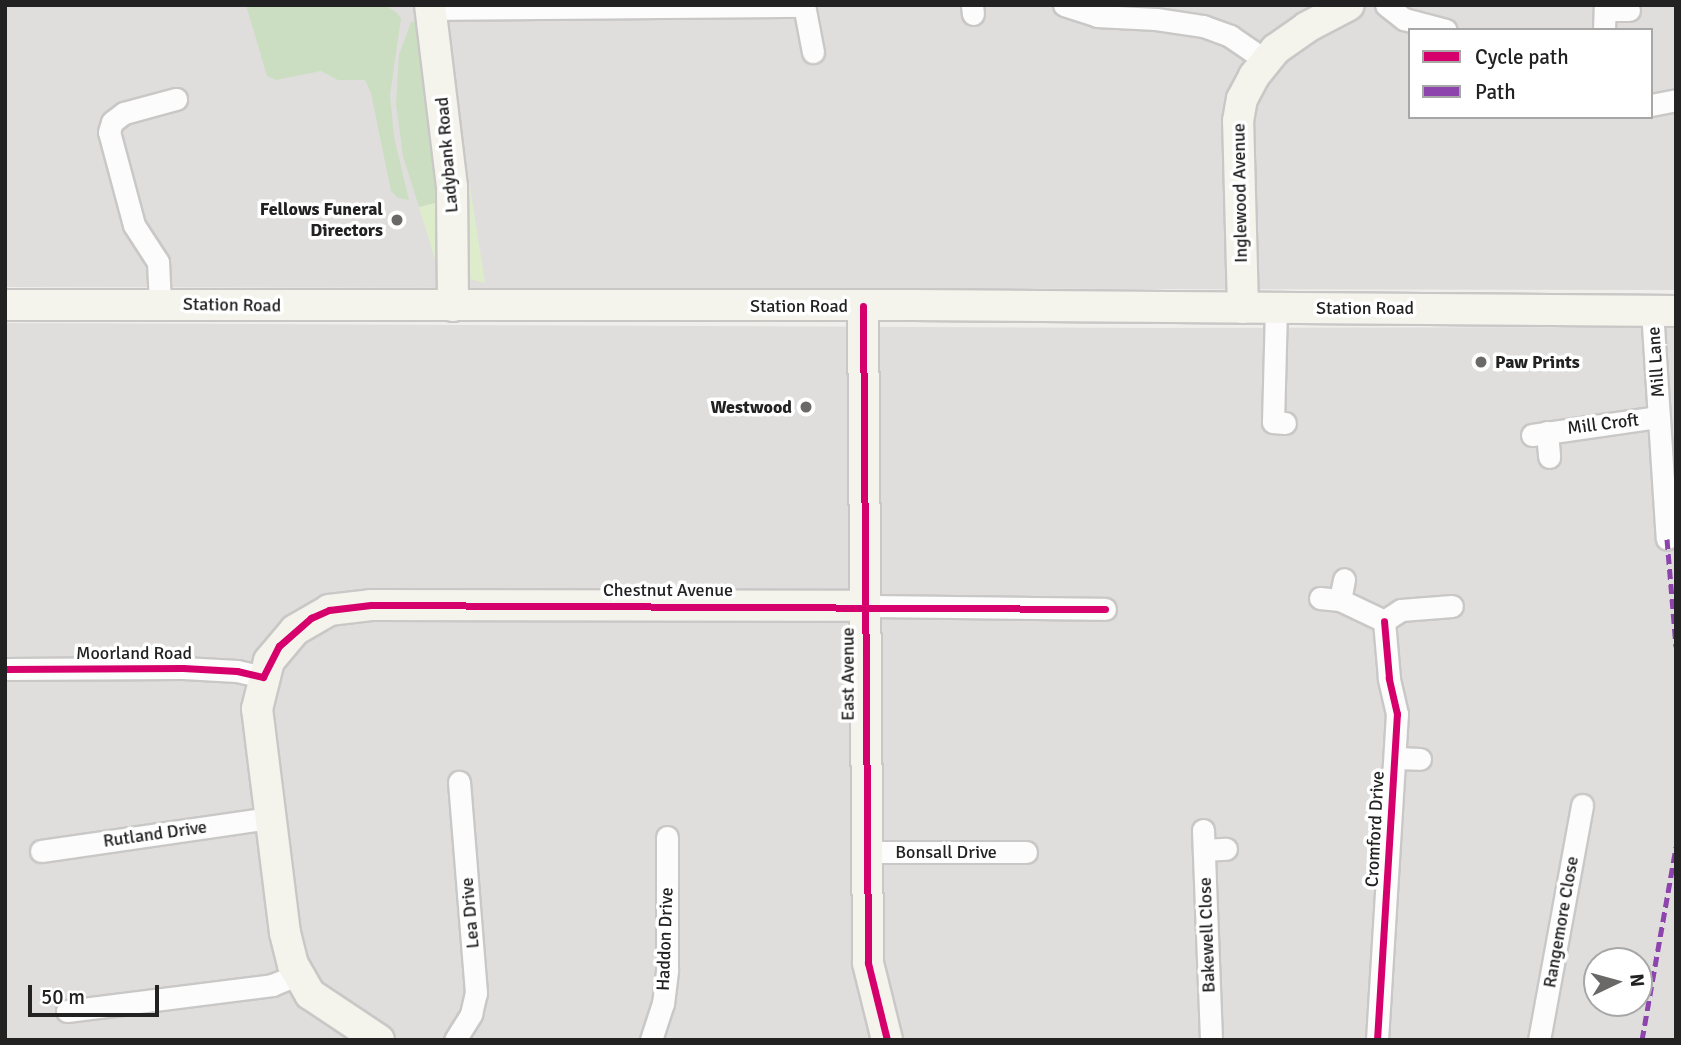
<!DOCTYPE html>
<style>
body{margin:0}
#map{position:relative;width:1681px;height:1045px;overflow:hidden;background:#f0eeeb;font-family:Signika,sans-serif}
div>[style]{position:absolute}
.residential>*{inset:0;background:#dfdedc}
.grass>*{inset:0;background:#ddeccb}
.forest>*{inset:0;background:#cbdec1}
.roads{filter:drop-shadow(2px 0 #c9c8c7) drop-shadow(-2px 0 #c9c8c7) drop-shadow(0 2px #c9c8c7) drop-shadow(0 -2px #c9c8c7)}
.street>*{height:21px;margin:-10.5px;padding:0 10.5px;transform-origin:10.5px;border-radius:10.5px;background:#fdfcfc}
.secondary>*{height:30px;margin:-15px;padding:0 15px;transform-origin:15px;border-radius:15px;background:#f4f4ed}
.quiet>*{height:5px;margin-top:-2.5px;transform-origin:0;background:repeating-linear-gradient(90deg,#8e44ad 0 10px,transparent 0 15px)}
.cycleway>*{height:7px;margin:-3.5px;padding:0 3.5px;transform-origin:3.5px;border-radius:3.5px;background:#d6006c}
.dots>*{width:19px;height:19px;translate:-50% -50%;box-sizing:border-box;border:4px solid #fff;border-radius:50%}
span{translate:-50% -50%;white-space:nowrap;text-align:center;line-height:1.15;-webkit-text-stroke:7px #fff;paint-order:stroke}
.street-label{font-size:18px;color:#222}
.poi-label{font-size:18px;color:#222;font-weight:700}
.right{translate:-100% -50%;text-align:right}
.left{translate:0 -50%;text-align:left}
.frame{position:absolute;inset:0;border:7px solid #222;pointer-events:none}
.legend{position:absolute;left:1408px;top:28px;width:245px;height:91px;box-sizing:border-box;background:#fff;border:2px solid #a7a7a7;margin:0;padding:9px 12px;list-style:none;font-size:21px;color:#222}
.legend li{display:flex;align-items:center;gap:14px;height:35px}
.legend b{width:35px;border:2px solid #a7a7a7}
.north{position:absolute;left:1583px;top:947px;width:70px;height:70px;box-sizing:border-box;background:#fff;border:2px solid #a7a7a7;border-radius:50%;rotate:85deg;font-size:19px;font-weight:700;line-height:28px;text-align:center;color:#222}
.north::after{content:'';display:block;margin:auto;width:24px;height:32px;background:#6a6968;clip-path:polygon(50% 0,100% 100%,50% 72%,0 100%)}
.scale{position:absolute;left:28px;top:985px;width:131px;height:32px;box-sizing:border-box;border:4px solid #222;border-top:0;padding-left:9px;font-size:21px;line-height:24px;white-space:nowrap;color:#222;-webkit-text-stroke:5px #fff;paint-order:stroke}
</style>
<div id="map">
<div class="residential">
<div style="clip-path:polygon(evenodd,5px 5px,1676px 5px,1676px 290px,5px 287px,5px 5px,1410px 30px,1651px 30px,1651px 117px,1410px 117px,1410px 30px)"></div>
<div style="clip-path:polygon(evenodd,5px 323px,1160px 328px,1676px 327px,1676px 1040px,5px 1040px,5px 323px,1597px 961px,1639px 961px,1639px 1003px,1597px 1003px,1597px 961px)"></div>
</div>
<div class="grass">
<div style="clip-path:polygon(462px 161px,466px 161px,485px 283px,466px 278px)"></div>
<div style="clip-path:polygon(442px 201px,440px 276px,419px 207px)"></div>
</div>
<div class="forest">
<div style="clip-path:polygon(246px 5px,385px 5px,396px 12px,401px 18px,390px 95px,394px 137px,409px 200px,398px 198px,391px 191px,371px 93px,365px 80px,338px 80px,321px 71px,276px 80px,267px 76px)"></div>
<div style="clip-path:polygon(420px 21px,442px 201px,419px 207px,403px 156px,396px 104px,399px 55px,411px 22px)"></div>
</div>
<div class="roads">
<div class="street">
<div style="left:804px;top:5px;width:48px;rotate:79.2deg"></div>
<div style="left:972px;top:5px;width:9px;rotate:84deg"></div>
<div style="left:1064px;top:5px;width:35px;rotate:18deg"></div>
<div style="left:1097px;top:16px;width:59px;rotate:2.9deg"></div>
<div style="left:1156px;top:19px;width:48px;rotate:8.5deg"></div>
<div style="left:1203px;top:26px;width:29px;rotate:20deg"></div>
<div style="left:1230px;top:36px;width:42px;rotate:34.4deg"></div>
<div style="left:1386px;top:5px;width:23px;rotate:38deg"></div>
<div style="left:1404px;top:19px;width:43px;rotate:14.7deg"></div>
<div style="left:430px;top:9px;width:374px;rotate:-0.5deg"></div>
<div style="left:1605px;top:10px;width:24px"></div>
<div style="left:1604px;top:30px;width:25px;rotate:-88deg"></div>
<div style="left:1651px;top:105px;width:25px;rotate:-11deg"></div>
<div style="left:160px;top:304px;width:42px;rotate:-92.7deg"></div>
<div style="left:158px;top:262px;width:44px;rotate:-123deg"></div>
<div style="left:134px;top:225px;width:96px;rotate:-105deg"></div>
<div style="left:109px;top:132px;width:10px;rotate:-73deg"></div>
<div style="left:112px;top:122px;width:15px;rotate:-37deg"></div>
<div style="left:124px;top:113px;width:54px;rotate:-15.1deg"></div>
<div style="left:1276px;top:308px;width:114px;rotate:91.5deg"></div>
<div style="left:1273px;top:422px;width:12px;rotate:5deg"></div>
<div style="left:1652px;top:310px;width:229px;rotate:86.3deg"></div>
<div style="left:1547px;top:432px;width:25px;rotate:85deg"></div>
<div style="left:1532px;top:435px;width:128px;rotate:-8.1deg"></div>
<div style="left:1320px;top:598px;width:20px;rotate:6deg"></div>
<div style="left:1340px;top:600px;width:49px;rotate:25.5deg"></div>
<div style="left:1384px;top:621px;width:20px;rotate:-33deg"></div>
<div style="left:1401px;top:610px;width:51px;rotate:-4.5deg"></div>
<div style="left:1340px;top:600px;width:21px;rotate:-79deg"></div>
<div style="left:863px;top:606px;width:242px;rotate:0.7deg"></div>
<div style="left:5px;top:669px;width:178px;rotate:-0.3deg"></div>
<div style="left:183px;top:668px;width:54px;rotate:3.2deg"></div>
<div style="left:237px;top:671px;width:27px;rotate:13deg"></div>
<div style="left:1395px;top:758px;width:25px;rotate:2deg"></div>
<div style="left:1203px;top:830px;width:210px;rotate:87.8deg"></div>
<div style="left:1204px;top:850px;width:22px;rotate:-3deg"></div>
<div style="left:41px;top:851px;width:230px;rotate:-8.2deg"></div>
<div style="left:865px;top:852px;width:161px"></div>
<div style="left:67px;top:1011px;width:207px;rotate:-7.2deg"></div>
<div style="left:272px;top:985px;width:27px;rotate:-22deg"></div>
<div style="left:455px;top:1040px;width:31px;rotate:-58deg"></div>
<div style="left:471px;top:1014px;width:22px;rotate:-77deg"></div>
<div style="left:476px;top:993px;width:212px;rotate:-94.6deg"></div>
<div style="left:651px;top:1040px;width:38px;rotate:-72deg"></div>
<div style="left:663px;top:1004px;width:35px;rotate:-83deg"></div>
<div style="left:667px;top:969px;width:132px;rotate:-90deg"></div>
<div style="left:1377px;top:1040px;width:327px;rotate:-86.5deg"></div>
<div style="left:1397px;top:714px;width:37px;rotate:-103deg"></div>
<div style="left:1389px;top:678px;width:57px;rotate:-95deg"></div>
<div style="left:1539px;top:1040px;width:239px;rotate:-79.6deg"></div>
</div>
<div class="secondary">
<div style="left:430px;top:5px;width:183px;rotate:83.1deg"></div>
<div style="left:452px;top:187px;width:119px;rotate:89.5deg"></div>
<div style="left:5px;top:305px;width:908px"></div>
<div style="left:913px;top:305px;width:763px;rotate:0.45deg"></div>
<div style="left:863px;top:306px;width:657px;rotate:89.56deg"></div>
<div style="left:868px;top:963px;width:79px;rotate:76.1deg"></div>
<div style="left:1243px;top:308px;width:187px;rotate:-91.5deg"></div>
<div style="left:1238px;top:121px;width:22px;rotate:-80deg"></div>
<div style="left:1242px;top:99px;width:26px;rotate:-62deg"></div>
<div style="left:1254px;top:76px;width:35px;rotate:-51deg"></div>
<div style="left:1276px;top:49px;width:38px;rotate:-35deg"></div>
<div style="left:1307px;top:27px;width:47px;rotate:-27.6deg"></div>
<div style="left:379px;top:1040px;width:83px;rotate:-146.3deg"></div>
<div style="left:310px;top:994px;width:34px;rotate:-120deg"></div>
<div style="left:293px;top:965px;width:33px;rotate:-104deg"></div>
<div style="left:285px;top:933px;width:226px;rotate:-97.1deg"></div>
<div style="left:257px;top:709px;width:49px;rotate:-76deg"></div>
<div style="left:269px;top:661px;width:40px;rotate:-50deg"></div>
<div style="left:295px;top:630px;width:39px;rotate:-30deg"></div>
<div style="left:329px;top:610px;width:42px;rotate:-6.8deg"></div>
<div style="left:371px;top:605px;width:492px;rotate:0.1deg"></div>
</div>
</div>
<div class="quiet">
<div style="left:1667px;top:539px;width:108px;rotate:85.2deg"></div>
<div style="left:1642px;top:1040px;width:196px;rotate:-80deg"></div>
</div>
<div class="cycleway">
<div style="left:863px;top:306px;width:657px;rotate:89.56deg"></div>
<div style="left:868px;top:963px;width:79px;rotate:76.1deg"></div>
<div style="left:5px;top:669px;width:178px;rotate:-0.3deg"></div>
<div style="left:183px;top:668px;width:54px;rotate:3.2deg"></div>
<div style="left:237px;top:671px;width:27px;rotate:13deg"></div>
<div style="left:263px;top:677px;width:35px;rotate:-63deg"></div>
<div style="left:279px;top:646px;width:43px;rotate:-41.2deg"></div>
<div style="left:311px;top:618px;width:20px;rotate:-24deg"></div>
<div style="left:329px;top:610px;width:42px;rotate:-6.8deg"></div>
<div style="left:371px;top:605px;width:734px;rotate:0.31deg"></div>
<div style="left:1377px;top:1040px;width:327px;rotate:-86.5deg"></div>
<div style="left:1397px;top:714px;width:37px;rotate:-103deg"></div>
<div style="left:1389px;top:678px;width:57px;rotate:-95deg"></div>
</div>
<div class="dots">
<div style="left:397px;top:220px;background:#6a6968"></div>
<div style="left:1481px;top:362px;background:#6a6968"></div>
<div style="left:806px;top:407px;background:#6a6968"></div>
</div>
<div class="street-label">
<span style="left:447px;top:155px;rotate:-95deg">Ladybank Road</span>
<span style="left:1240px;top:193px;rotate:-91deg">Inglewood Avenue</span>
<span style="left:232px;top:305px;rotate:1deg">Station Road</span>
<span style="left:799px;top:306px">Station Road</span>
<span style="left:1365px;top:308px">Station Road</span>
<span style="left:1656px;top:362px;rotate:-94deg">Mill Lane</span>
<span style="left:1603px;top:424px;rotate:-7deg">Mill Croft</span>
<span style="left:668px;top:590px">Chestnut Avenue</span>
<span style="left:134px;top:653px">Moorland Road</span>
<span style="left:848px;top:674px;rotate:-90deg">East Avenue</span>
<span style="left:1375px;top:829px;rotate:-87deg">Cromford Drive</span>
<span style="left:155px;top:834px;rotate:-8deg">Rutland Drive</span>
<span style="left:946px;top:852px">Bonsall Drive</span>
<span style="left:470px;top:913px;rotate:-95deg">Lea Drive</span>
<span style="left:1561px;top:922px;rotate:-80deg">Rangemore Close</span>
<span style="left:1207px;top:935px;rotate:-92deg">Bakewell Close</span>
<span style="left:665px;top:939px;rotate:-88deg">Haddon Drive</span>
</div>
<div class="poi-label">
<span class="right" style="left:383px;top:220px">Fellows Funeral<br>Directors</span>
<span class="left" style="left:1495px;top:362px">Paw Prints</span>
<span class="right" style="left:792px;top:407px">Westwood</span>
</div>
<div class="frame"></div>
<ul class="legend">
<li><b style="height:9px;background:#d6006c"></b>Cycle path</li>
<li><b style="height:9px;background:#8e44ad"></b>Path</li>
</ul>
<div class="north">N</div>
<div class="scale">50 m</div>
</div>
